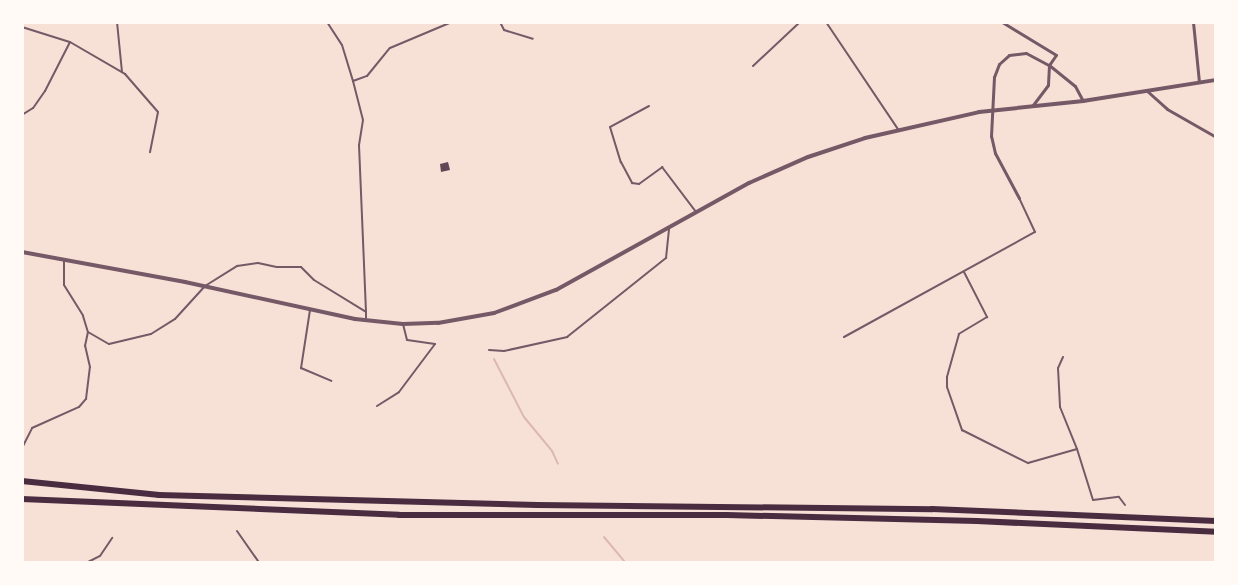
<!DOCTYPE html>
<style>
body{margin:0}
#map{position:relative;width:1238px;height:585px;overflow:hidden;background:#f7e1d7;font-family:Commissioner,sans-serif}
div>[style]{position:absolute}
.stream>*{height:2px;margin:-1px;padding:0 1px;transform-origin:1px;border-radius:1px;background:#dcb8b0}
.building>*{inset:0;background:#644757}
.service>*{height:2px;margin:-1px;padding:0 1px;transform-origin:1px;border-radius:1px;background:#755966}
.minor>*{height:3px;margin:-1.5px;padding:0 1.5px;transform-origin:1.5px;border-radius:1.5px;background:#755966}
.tertiary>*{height:4px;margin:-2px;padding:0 2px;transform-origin:2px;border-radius:2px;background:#755966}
.motorway>*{height:5.5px;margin:-2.75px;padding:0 2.75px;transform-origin:2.75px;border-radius:2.75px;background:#4a2c40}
span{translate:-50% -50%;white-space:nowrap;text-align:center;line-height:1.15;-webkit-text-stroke:4px #fffaf5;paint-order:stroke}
.frame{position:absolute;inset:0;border:24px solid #fffaf5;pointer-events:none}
</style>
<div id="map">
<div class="stream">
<div style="left:494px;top:359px;width:65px;rotate:62.7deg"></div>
<div style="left:524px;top:417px;width:44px;rotate:50.5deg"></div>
<div style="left:552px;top:451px;width:14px;rotate:65deg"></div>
<div style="left:604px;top:537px;width:33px;rotate:50deg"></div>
</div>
<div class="building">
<div style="clip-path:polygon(448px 162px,450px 170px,441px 172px,440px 164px)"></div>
</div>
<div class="service">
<div style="left:117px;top:22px;width:50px;rotate:84.3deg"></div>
<div style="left:327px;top:22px;width:27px;rotate:57deg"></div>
<div style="left:342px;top:45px;width:38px;rotate:73deg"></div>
<div style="left:353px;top:81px;width:15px;rotate:-20deg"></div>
<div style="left:367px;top:76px;width:36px;rotate:-51deg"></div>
<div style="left:390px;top:48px;width:67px;rotate:-22.8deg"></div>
<div style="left:500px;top:22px;width:9px;rotate:63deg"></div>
<div style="left:504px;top:30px;width:30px;rotate:17deg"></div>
<div style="left:826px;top:22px;width:129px;rotate:56.1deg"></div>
<div style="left:22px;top:27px;width:50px;rotate:17.4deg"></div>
<div style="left:70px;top:42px;width:55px;rotate:117deg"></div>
<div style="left:45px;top:91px;width:21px;rotate:125deg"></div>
<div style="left:33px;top:108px;width:13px;rotate:148deg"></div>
<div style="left:70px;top:42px;width:64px;rotate:30.2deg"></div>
<div style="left:125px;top:74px;width:50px;rotate:49deg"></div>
<div style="left:158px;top:112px;width:41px;rotate:101.3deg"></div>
<div style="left:753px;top:66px;width:64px;rotate:-43.1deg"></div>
<div style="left:353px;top:81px;width:40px;rotate:75.6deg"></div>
<div style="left:363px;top:120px;width:25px;rotate:99deg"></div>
<div style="left:359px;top:145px;width:167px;rotate:87.6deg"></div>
<div style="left:649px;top:106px;width:44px;rotate:151.7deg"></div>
<div style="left:610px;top:127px;width:37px;rotate:73deg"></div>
<div style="left:621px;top:162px;width:24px;rotate:62deg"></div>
<div style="left:632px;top:183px;width:7px;rotate:8deg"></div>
<div style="left:639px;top:184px;width:29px;rotate:-36deg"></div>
<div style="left:662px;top:167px;width:56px;rotate:52.9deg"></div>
<div style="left:64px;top:261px;width:24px;rotate:90deg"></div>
<div style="left:64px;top:285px;width:36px;rotate:58deg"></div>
<div style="left:83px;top:316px;width:17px;rotate:73deg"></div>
<div style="left:964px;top:272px;width:51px;rotate:62.9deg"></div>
<div style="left:987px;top:317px;width:33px;rotate:149deg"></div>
<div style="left:959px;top:334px;width:45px;rotate:105.6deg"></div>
<div style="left:947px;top:377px;width:10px;rotate:90deg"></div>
<div style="left:947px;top:387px;width:46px;rotate:70.8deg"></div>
<div style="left:962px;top:430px;width:74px;rotate:26.6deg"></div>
<div style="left:1028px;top:463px;width:51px;rotate:-15.9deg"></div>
<div style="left:1077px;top:449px;width:53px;rotate:72.6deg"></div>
<div style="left:1093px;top:500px;width:26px;rotate:-7deg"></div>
<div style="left:1119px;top:497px;width:10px;rotate:53deg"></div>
<div style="left:310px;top:310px;width:59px;rotate:98.8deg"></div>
<div style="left:301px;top:368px;width:33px;rotate:23deg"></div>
<div style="left:844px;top:337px;width:218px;rotate:-28.8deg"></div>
<div style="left:1035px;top:232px;width:38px;rotate:-115deg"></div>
<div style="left:489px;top:350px;width:15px;rotate:4deg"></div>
<div style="left:504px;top:351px;width:65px;rotate:-12.5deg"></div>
<div style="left:567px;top:337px;width:127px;rotate:-38.6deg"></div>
<div style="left:666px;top:258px;width:29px;rotate:-84deg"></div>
<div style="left:1063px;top:357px;width:12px;rotate:114deg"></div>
<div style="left:1058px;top:368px;width:39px;rotate:87deg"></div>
<div style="left:1060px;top:407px;width:45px;rotate:68deg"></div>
<div style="left:377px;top:406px;width:26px;rotate:-32deg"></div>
<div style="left:399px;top:392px;width:60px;rotate:-53.1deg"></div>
<div style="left:435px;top:344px;width:28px;rotate:-172deg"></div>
<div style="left:407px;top:340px;width:16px;rotate:-104deg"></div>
<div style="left:22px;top:448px;width:22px;rotate:-63deg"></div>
<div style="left:32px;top:428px;width:51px;rotate:-24.1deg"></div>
<div style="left:79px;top:407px;width:11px;rotate:-49deg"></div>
<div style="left:86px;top:399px;width:32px;rotate:-83deg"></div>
<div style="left:90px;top:367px;width:22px;rotate:-103deg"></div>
<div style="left:85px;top:346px;width:14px;rotate:-78deg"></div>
<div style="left:88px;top:332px;width:24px;rotate:30deg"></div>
<div style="left:109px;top:344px;width:43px;rotate:-13.4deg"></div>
<div style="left:151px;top:334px;width:28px;rotate:-32deg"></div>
<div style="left:175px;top:319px;width:45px;rotate:-47.7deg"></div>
<div style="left:205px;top:286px;width:38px;rotate:-32deg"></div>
<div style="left:237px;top:266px;width:21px;rotate:-8deg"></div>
<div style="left:258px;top:263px;width:19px;rotate:12deg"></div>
<div style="left:277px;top:267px;width:24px"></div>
<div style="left:301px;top:267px;width:18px;rotate:45deg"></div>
<div style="left:314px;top:280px;width:61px;rotate:31.6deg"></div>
<div style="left:366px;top:312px;width:6px;rotate:90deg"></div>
<div style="left:237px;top:531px;width:38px;rotate:55deg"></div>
<div style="left:88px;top:562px;width:13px;rotate:-27deg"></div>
<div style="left:100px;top:556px;width:22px;rotate:-56deg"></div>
</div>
<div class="minor">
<div style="left:1002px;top:22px;width:63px;rotate:31.4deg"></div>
<div style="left:1056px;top:55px;width:12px;rotate:125deg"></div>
<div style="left:1049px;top:65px;width:33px;rotate:39deg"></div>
<div style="left:1075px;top:86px;width:17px;rotate:62deg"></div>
<div style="left:1193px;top:22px;width:60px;rotate:84.3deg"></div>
<div style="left:1146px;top:90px;width:28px;rotate:42deg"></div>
<div style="left:1167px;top:109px;width:56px;rotate:29.7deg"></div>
<div style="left:1019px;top:198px;width:51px;rotate:-118.1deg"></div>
<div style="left:995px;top:153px;width:17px;rotate:-103deg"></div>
<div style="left:991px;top:136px;width:59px;rotate:-87.1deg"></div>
<div style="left:994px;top:77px;width:14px;rotate:-69deg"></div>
<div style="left:999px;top:64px;width:13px;rotate:-42deg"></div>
<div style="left:1009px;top:55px;width:17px;rotate:-7deg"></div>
<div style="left:1026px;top:53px;width:26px;rotate:28deg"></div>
<div style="left:1049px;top:65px;width:20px;rotate:93deg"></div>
<div style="left:1048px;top:85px;width:26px;rotate:127deg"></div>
</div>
<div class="tertiary">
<div style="left:22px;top:252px;width:166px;rotate:10.4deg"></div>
<div style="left:185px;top:282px;width:174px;rotate:12.3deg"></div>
<div style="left:355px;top:319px;width:48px;rotate:5.9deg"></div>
<div style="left:403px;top:324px;width:35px;rotate:-2deg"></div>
<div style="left:438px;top:323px;width:57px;rotate:-10.1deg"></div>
<div style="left:494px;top:313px;width:66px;rotate:-20.4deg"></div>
<div style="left:556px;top:290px;width:221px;rotate:-29deg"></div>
<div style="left:749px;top:183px;width:64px;rotate:-23.8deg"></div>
<div style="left:808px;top:157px;width:60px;rotate:-18.4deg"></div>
<div style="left:865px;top:138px;width:117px;rotate:-12.8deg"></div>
<div style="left:979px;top:112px;width:105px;rotate:-6deg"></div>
<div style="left:1083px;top:101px;width:135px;rotate:-9deg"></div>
</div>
<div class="motorway">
<div style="left:22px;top:481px;width:138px;rotate:5.8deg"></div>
<div style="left:159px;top:495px;width:378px;rotate:1.5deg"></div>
<div style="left:537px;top:505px;width:395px;rotate:0.6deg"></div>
<div style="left:932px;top:509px;width:284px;rotate:2.4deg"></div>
<div style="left:22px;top:499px;width:377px;rotate:2.4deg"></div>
<div style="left:399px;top:515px;width:328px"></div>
<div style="left:727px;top:515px;width:250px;rotate:1.4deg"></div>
<div style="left:977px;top:521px;width:239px;rotate:2.6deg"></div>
</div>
<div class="frame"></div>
</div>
